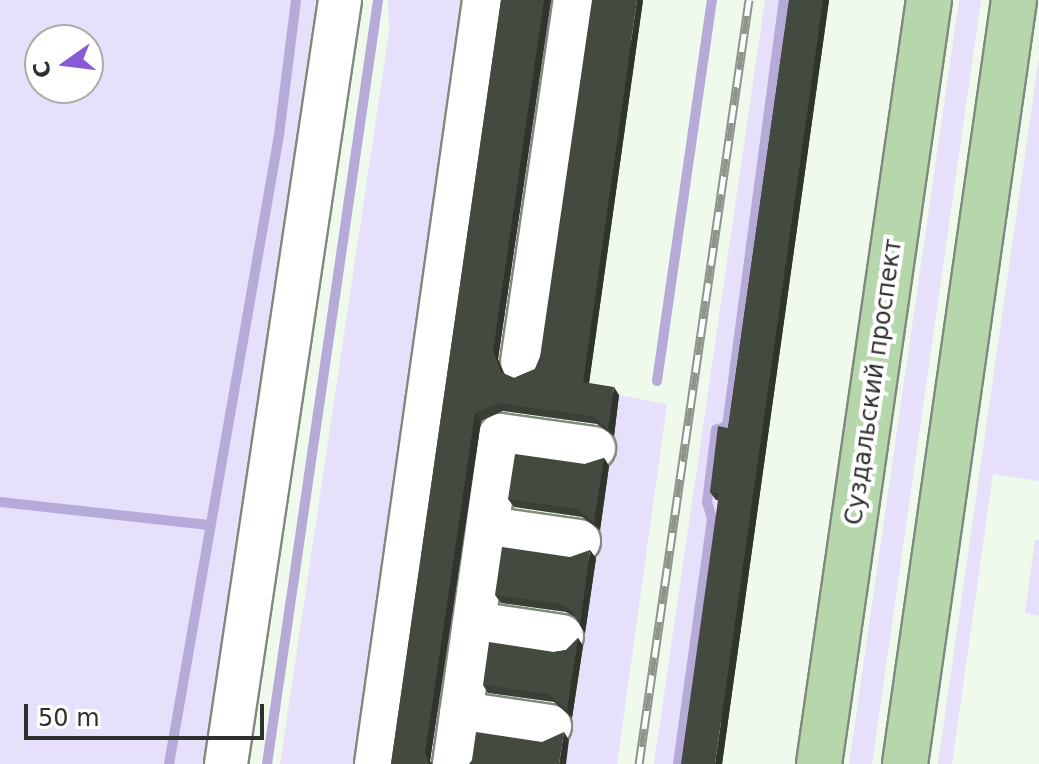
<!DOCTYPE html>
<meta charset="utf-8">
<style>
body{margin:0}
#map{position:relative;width:1039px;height:764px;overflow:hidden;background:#eff9ec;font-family:"DejaVu Sans",sans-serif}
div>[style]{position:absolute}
.green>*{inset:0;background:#e6e0fb}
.stream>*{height:10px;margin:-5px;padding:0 5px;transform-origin:5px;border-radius:5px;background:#b6aad9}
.roads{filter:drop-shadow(2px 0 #80897d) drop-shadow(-2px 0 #80897d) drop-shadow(0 2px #80897d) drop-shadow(0 -2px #80897d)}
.minor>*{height:42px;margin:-21px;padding:0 21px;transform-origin:21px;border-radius:21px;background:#fff}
.major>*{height:44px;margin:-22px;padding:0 22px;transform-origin:22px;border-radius:22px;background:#b6d7ac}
.rail>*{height:9px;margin-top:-4.5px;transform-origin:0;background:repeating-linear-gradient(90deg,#fff 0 18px,#8f958d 0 36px);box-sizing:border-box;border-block:2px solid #8f958d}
.wall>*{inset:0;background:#3a4037}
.shaded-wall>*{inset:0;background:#2f342d}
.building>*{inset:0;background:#434b40}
span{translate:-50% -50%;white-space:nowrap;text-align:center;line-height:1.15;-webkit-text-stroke:8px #fff;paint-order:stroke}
.street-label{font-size:24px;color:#2d302c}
.north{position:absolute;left:24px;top:24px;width:80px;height:80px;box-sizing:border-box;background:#fff;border:2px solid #abacab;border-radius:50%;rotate:256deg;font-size:22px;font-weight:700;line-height:32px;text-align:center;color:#2d302c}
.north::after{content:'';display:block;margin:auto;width:28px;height:36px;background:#865bd5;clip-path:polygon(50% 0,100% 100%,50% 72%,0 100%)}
.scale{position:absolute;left:24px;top:704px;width:240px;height:36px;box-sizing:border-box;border:4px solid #2d302c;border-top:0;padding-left:10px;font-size:24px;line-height:28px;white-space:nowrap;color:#2d302c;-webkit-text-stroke:6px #fff;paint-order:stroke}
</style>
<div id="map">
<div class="green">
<div style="clip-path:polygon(evenodd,0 0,316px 0,207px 764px,0 764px,0 0,40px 40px,88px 40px,88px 88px,40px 88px,40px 40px)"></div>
<div style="clip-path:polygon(388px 0,466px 0,356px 764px,280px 764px,389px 32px)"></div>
<div style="clip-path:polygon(765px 0,796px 0,687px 764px,654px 764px)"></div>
<div style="clip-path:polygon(959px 0,981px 0,872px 764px,849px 764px)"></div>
<div style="clip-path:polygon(1039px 57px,1039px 481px,993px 474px,952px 764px,938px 764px)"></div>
<div style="clip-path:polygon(619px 395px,667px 404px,617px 764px,566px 764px)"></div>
<div style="clip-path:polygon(1035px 540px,1039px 540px,1039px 616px,1025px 613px)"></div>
</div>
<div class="stream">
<div style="left:657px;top:381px;width:385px;rotate:-81.8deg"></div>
<div style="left:0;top:502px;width:210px;rotate:6.3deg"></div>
<div style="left:169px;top:764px;width:639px;rotate:-80.08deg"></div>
<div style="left:279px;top:135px;width:136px;rotate:-82.8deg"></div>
<div style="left:267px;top:764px;width:772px;rotate:-81.73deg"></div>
<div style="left:678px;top:764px;width:247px;rotate:-82.1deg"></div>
<div style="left:712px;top:519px;width:18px;rotate:-106deg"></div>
<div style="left:707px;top:502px;width:73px;rotate:-82.9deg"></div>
<div style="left:716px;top:430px;width:12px;rotate:-20deg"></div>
<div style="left:727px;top:426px;width:430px;rotate:-82.4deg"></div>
</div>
<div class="roads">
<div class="minor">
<div style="left:522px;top:362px;width:366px;rotate:-81.7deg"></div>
<div style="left:488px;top:528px;width:92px;rotate:8.1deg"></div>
<div style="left:474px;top:623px;width:89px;rotate:8.4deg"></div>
<div style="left:461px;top:713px;width:90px;rotate:8.3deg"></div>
<div style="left:226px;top:764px;width:772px;rotate:-81.51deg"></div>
<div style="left:376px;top:764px;width:772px;rotate:-81.95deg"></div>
<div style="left:454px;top:764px;width:332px;rotate:-82deg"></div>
<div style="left:500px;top:435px;width:95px;rotate:7.9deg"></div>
</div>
<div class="major">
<div style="left:819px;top:764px;width:772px;rotate:-81.81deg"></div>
<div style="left:905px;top:764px;width:772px;rotate:-81.88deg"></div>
</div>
</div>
<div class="rail">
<div style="left:639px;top:764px;width:772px;rotate:-81.81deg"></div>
</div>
<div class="wall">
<div style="clip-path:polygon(501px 0,551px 0,498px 359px,504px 374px,514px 378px,535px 369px,540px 357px,643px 0,589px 383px,619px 395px,614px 436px,597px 424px,503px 411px,481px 421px,430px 761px,432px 764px,391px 764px)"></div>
<div style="clip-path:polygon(789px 0,829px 0,722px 764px,718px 500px,716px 500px,710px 492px,728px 428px)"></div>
<div style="clip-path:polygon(604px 458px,609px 466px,600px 530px,582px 517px,514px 507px,508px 499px,585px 464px)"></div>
<div style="clip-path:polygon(596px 558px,585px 633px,575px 617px,566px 612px,501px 603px,495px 595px)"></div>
<div style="clip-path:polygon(578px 638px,583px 646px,572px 718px,554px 702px,488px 693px,483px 685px,554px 652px,566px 650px)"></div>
</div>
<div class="shaded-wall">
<div style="clip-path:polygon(544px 0,551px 0,498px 359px,507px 380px,501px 372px,493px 351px)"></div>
<div style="clip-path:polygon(637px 0,643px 0,588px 390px,583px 382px)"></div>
<div style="clip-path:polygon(823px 0,829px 0,722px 764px,715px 764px)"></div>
<div style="clip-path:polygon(614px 387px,619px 395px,614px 436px,608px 428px)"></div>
<div style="clip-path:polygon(475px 413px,481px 421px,430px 761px,432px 764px,429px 764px,425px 753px)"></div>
<div style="clip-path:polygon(604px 458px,609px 466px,600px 530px,594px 522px)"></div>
<div style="clip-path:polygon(590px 550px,596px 558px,585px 633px,580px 625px)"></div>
<div style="clip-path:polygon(578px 638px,583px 646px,572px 718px,567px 710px)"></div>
<div style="clip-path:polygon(564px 732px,569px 740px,566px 764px,559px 764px)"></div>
</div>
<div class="building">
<div style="clip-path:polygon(501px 0,544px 0,493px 351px,501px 372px,514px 378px,535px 369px,540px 357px,592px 0,637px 0,583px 382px,614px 387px,608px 428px,592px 416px,498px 403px,475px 413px,425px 753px,429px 764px,391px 764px)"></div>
<div style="clip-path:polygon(789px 0,823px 0,715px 764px,681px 764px,719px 493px,710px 492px,718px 426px,728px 428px)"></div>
<div style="clip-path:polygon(515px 454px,585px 464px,604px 458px,594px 522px,577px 509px,508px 499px)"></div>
<div style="clip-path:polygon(502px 547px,570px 557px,590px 550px,580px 625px,572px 610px,561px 604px,495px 595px)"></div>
<div style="clip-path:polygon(578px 638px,567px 710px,549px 694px,483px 685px,489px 642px,554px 652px,566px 650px)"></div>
<div style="clip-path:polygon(476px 732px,542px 742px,564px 732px,559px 764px,469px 764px,472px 760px)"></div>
</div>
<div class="street-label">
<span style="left:874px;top:382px;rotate:-82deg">Суздальский проспект</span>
</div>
<div class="north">С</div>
<div class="scale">50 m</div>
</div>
